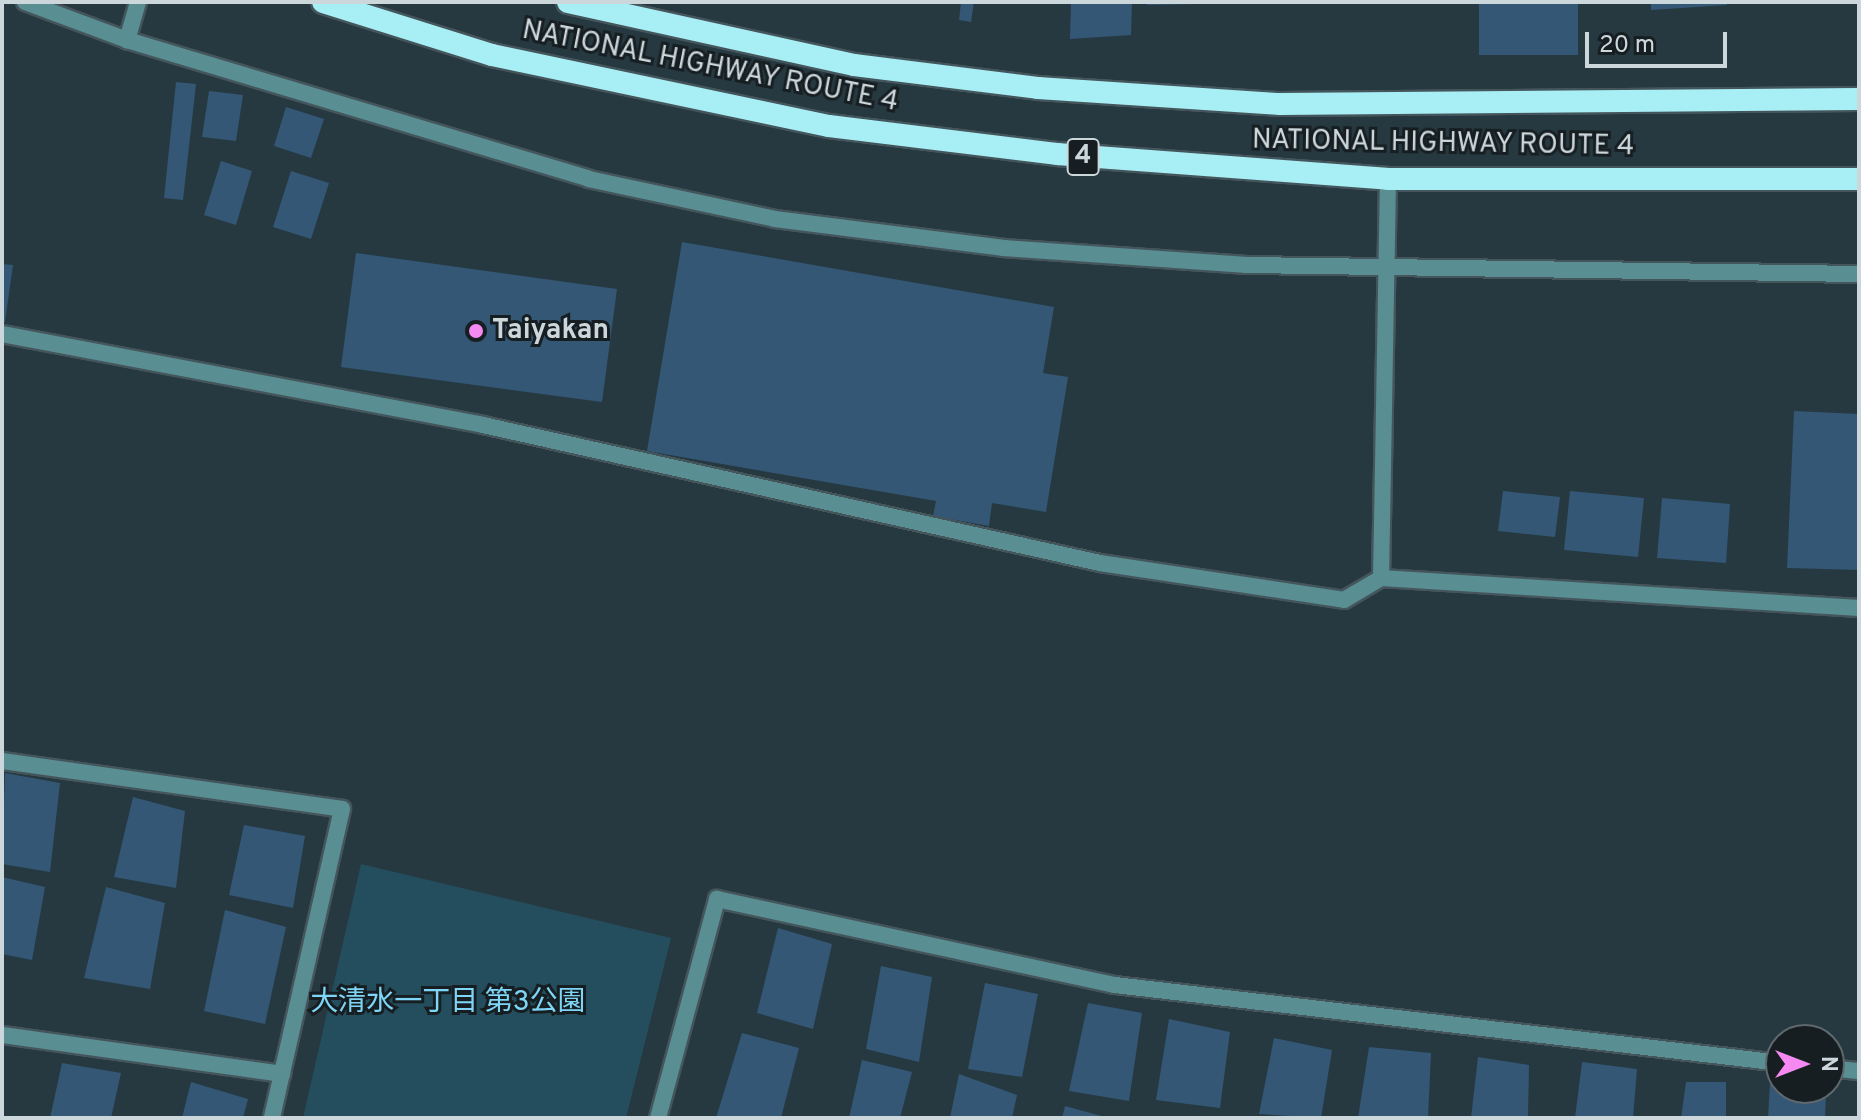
<!DOCTYPE html>
<meta charset="utf-8">
<style>
body{margin:0}
#map{position:relative;width:1861px;height:1120px;overflow:hidden;background:#263940;font-family:Overpass,"Noto Sans JP",sans-serif}
div>[style]{position:absolute}
.green>*{inset:0;background:#244e5d}
.building>*{inset:0;background:#335775}
.roads{filter:drop-shadow(2px 0 #44555c) drop-shadow(-2px 0 #44555c) drop-shadow(0 2px #44555c) drop-shadow(0 -2px #44555c)}
.minor>*{height:16px;margin:-8px;padding:0 8px;transform-origin:8px;border-radius:8px;background:#598e93}
.trunk>*{height:22px;margin:-11px;padding:0 11px;transform-origin:11px;border-radius:11px;background:#a8eef5}
.dots>*{width:22px;height:22px;translate:-50% -50%;box-sizing:border-box;border:4px solid #161e22;border-radius:50%}
span{translate:-50% -50%;white-space:nowrap;text-align:center;line-height:1.15;-webkit-text-stroke:6px #161e22;paint-order:stroke}
.shield-label span{padding:2px 6px;background:#161e22;border:2px solid;border-radius:6px;-webkit-text-stroke-width:0}
.shield-label{font-size:26px;color:#ccd7dc;font-weight:700}
.street-label{font-size:28px;color:#ccd7dc}
.poi-label{font-size:28px;color:#ccd7dc;font-weight:700}
.left{translate:0 -50%;text-align:left}
.park-label{font-size:28px;color:#7fd5f6}
.frame{position:absolute;inset:0;border:4px solid #ccd7dc;pointer-events:none}
.north{position:absolute;left:1765px;top:1024px;width:80px;height:80px;box-sizing:border-box;background:#161e22;border:2px solid #5f686c;border-radius:50%;rotate:90deg;font-size:22px;font-weight:700;line-height:32px;text-align:center;color:#ccd7dc}
.north::after{content:'';display:block;margin:auto;width:28px;height:36px;background:#f389f1;clip-path:polygon(50% 0,100% 100%,50% 72%,0 100%)}
.scale{position:absolute;left:1585px;top:32px;width:142px;height:36px;box-sizing:border-box;border:4px solid #ccd7dc;border-top:0;padding-left:10px;font-size:24px;line-height:28px;white-space:nowrap;color:#ccd7dc;-webkit-text-stroke:6px #161e22;paint-order:stroke}
</style>
<div id="map">
<div class="green">
<div style="clip-path:polygon(361px 864px,671px 938px,626px 1118px,303px 1118px)"></div>
</div>
<div class="building">
<div style="clip-path:polygon(961px 2px,974px 2px,971px 22px,959px 20px)"></div>
<div style="clip-path:polygon(1071px 2px,1132px 2px,1131px 35px,1070px 39px)"></div>
<div style="clip-path:polygon(1147px 2px,1296px 2px,1147px 5px)"></div>
<div style="clip-path:polygon(1479px 2px,1578px 2px,1578px 55px,1479px 55px)"></div>
<div style="clip-path:polygon(1651px 2px,1727px 2px,1727px 5px,1651px 10px)"></div>
<div style="clip-path:polygon(176px 82px,196px 84px,183px 200px,164px 198px)"></div>
<div style="clip-path:polygon(209px 91px,243px 95px,236px 141px,202px 137px)"></div>
<div style="clip-path:polygon(286px 107px,324px 119px,311px 158px,274px 146px)"></div>
<div style="clip-path:polygon(221px 161px,252px 171px,236px 225px,204px 215px)"></div>
<div style="clip-path:polygon(291px 171px,329px 183px,311px 239px,273px 227px)"></div>
<div style="clip-path:polygon(682px 242px,1054px 307px,1043px 373px,1068px 377px,1046px 512px,992px 503px,989px 526px,933px 516px,936px 501px,647px 451px)"></div>
<div style="clip-path:polygon(356px 253px,617px 289px,602px 402px,341px 367px)"></div>
<div style="clip-path:polygon(2px 264px,13px 265px,5px 322px,2px 322px)"></div>
<div style="clip-path:polygon(1794px 411px,1859px 414px,1859px 570px,1787px 568px)"></div>
<div style="clip-path:polygon(1503px 491px,1560px 497px,1555px 537px,1498px 531px)"></div>
<div style="clip-path:polygon(1570px 491px,1644px 498px,1638px 557px,1564px 550px)"></div>
<div style="clip-path:polygon(1662px 498px,1730px 504px,1726px 563px,1657px 558px)"></div>
<div style="clip-path:polygon(5px 773px,60px 783px,50px 872px,2px 864px)"></div>
<div style="clip-path:polygon(133px 797px,185px 811px,176px 888px,114px 877px)"></div>
<div style="clip-path:polygon(244px 825px,305px 836px,293px 908px,229px 895px)"></div>
<div style="clip-path:polygon(2px 877px,45px 887px,32px 960px,2px 954px)"></div>
<div style="clip-path:polygon(106px 887px,165px 903px,150px 989px,84px 978px)"></div>
<div style="clip-path:polygon(225px 910px,286px 927px,265px 1024px,204px 1011px)"></div>
<div style="clip-path:polygon(778px 928px,832px 944px,813px 1029px,757px 1013px)"></div>
<div style="clip-path:polygon(881px 966px,932px 977px,919px 1062px,866px 1049px)"></div>
<div style="clip-path:polygon(985px 983px,1038px 994px,1022px 1077px,968px 1069px)"></div>
<div style="clip-path:polygon(1088px 1003px,1142px 1013px,1129px 1101px,1069px 1091px)"></div>
<div style="clip-path:polygon(1169px 1019px,1230px 1032px,1220px 1108px,1156px 1100px)"></div>
<div style="clip-path:polygon(742px 1033px,799px 1048px,781px 1118px,716px 1118px)"></div>
<div style="clip-path:polygon(1274px 1038px,1332px 1050px,1321px 1118px,1259px 1114px)"></div>
<div style="clip-path:polygon(1369px 1047px,1431px 1053px,1428px 1118px,1358px 1118px)"></div>
<div style="clip-path:polygon(1478px 1057px,1529px 1065px,1528px 1118px,1471px 1118px)"></div>
<div style="clip-path:polygon(862px 1060px,912px 1072px,900px 1118px,849px 1118px)"></div>
<div style="clip-path:polygon(1582px 1062px,1637px 1069px,1633px 1118px,1575px 1118px)"></div>
<div style="clip-path:polygon(62px 1063px,121px 1073px,111px 1118px,50px 1118px)"></div>
<div style="clip-path:polygon(959px 1074px,1017px 1095px,1012px 1118px,950px 1118px)"></div>
<div style="clip-path:polygon(191px 1082px,248px 1099px,243px 1118px,182px 1118px)"></div>
<div style="clip-path:polygon(1686px 1082px,1726px 1082px,1726px 1118px,1681px 1118px)"></div>
<div style="clip-path:polygon(1770px 1082px,1826px 1092px,1825px 1118px,1768px 1118px)"></div>
<div style="clip-path:polygon(1065px 1106px,1105px 1117px,1105px 1118px,1062px 1118px)"></div>
</div>
<div class="roads">
<div class="minor">
<div style="left:25px;top:2px;width:109px;rotate:20.4deg"></div>
<div style="left:138px;top:2px;width:40px;rotate:106deg"></div>
<div style="left:127px;top:40px;width:482px;rotate:16.7deg"></div>
<div style="left:589px;top:179px;width:190px;rotate:12.1deg"></div>
<div style="left:775px;top:219px;width:231px;rotate:7.2deg"></div>
<div style="left:1004px;top:248px;width:243px;rotate:4deg"></div>
<div style="left:1246px;top:265px;width:613px;rotate:0.84deg"></div>
<div style="left:1388px;top:179px;width:399px;rotate:91deg"></div>
<div style="left:1381px;top:578px;width:479px;rotate:3.6deg"></div>
<div style="left:2px;top:334px;width:490px;rotate:10.7deg"></div>
<div style="left:483px;top:425px;width:632px;rotate:12.61deg"></div>
<div style="left:1100px;top:563px;width:247px;rotate:8.6deg"></div>
<div style="left:1344px;top:600px;width:43px;rotate:-30.7deg"></div>
<div style="left:2px;top:761px;width:343px;rotate:8deg"></div>
<div style="left:342px;top:809px;width:317px;rotate:102.8deg"></div>
<div style="left:2px;top:1035px;width:283px;rotate:7.9deg"></div>
<div style="left:1829px;top:1068px;width:30px;rotate:6deg"></div>
<div style="left:658px;top:1118px;width:227px;rotate:-74.9deg"></div>
<div style="left:717px;top:899px;width:407px;rotate:12.2deg"></div>
<div style="left:1115px;top:985px;width:671px;rotate:6.68deg"></div>
</div>
<div class="trunk">
<div style="left:323px;top:2px;width:177px;rotate:17.4deg"></div>
<div style="left:492px;top:55px;width:344px;rotate:11.9deg"></div>
<div style="left:829px;top:126px;width:231px;rotate:7deg"></div>
<div style="left:1058px;top:154px;width:331px;rotate:4.3deg"></div>
<div style="left:1388px;top:179px;width:471px"></div>
<div style="left:568px;top:2px;width:293px;rotate:12.4deg"></div>
<div style="left:854px;top:65px;width:185px;rotate:7.1deg"></div>
<div style="left:1038px;top:88px;width:243px;rotate:3.8deg"></div>
<div style="left:1280px;top:104px;width:579px;rotate:-0.49deg"></div>
</div>
</div>
<div class="dots">
<div style="left:476px;top:331px;background:#f389f1"></div>
</div>
<div class="shield-label">
<span style="left:1083px;top:157px">4</span>
</div>
<div class="street-label">
<span style="left:710px;top:67px;rotate:11deg">NATIONAL HIGHWAY ROUTE 4</span>
<span style="left:1443px;top:144px;rotate:1deg">NATIONAL HIGHWAY ROUTE 4</span>
</div>
<div class="poi-label">
<span class="left" style="left:492px;top:331px">Taiyakan</span>
</div>
<div class="park-label">
<span style="left:448px;top:1003px">大清水一丁目 第3公園</span>
</div>
<div class="frame"></div>
<div class="north">N</div>
<div class="scale">20 m</div>
</div>
